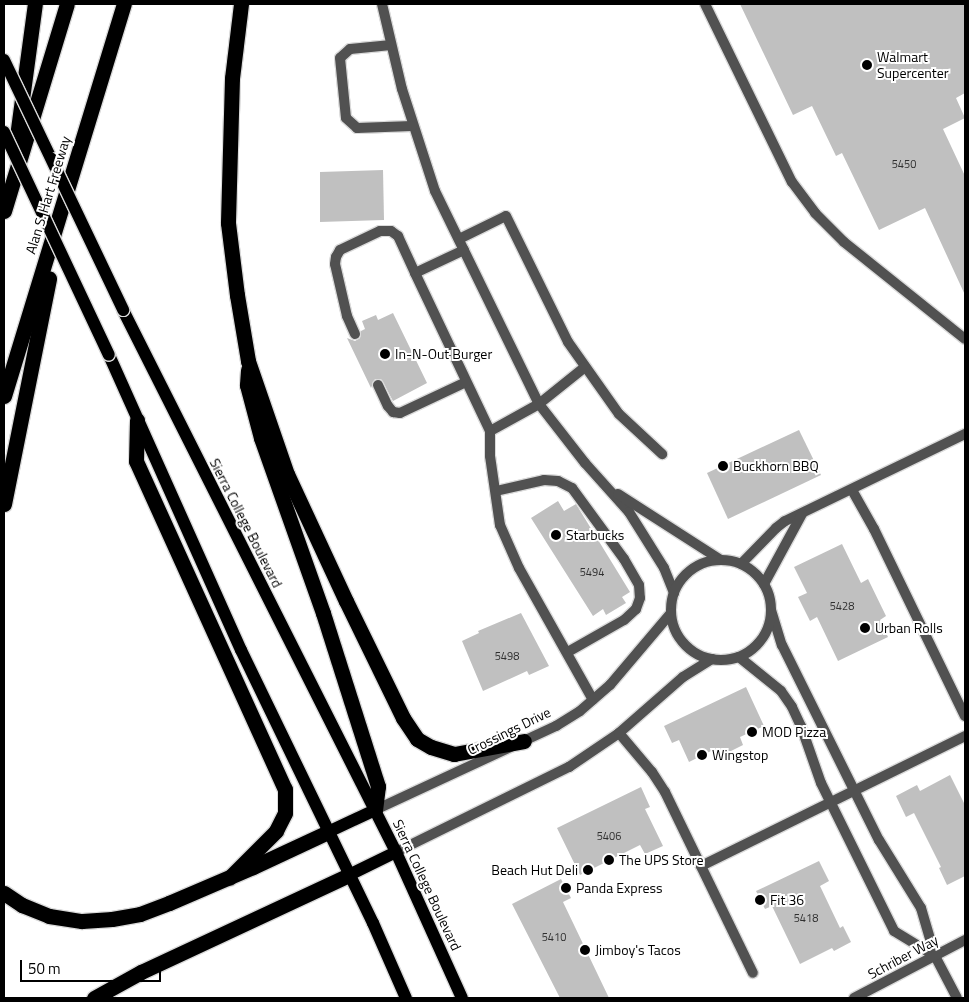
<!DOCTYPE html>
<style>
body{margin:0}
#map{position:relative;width:969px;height:1002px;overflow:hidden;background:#fff;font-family:"Titillium Web",sans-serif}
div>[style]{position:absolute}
.building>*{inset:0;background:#c0c0c0}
.roads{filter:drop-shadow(1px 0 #dbdbdb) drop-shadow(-1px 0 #dbdbdb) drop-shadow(0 1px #dbdbdb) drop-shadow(0 -1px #dbdbdb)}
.service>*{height:10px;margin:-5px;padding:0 5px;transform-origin:5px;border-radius:5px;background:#515151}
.minor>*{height:10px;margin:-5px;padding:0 5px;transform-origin:5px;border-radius:5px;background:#515151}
.minor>.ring{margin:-5px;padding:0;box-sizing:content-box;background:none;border:10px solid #515151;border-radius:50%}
.tertiary>*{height:10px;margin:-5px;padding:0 5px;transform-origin:5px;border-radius:5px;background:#515151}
.primary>*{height:12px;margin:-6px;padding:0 6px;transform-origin:6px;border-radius:6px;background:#000}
.motorway>*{height:15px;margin:-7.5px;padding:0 7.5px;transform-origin:7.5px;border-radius:7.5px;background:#000}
.bridges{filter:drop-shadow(1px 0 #dbdbdb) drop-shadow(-1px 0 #dbdbdb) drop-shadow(0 1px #dbdbdb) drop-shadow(0 -1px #dbdbdb)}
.primary-bridge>*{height:12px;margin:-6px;padding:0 6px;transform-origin:6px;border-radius:6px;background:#000}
.dots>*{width:14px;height:14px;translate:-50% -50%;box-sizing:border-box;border:2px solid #fff;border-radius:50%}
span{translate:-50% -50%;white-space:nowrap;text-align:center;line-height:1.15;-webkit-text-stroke:4px #fff;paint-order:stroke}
.number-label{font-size:11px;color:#303030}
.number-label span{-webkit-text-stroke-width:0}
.poi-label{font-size:14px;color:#000}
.left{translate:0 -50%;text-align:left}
.right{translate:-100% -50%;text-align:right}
.street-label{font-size:14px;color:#000}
.frame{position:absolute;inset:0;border:5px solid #000;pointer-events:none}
.scale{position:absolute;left:20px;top:960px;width:141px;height:22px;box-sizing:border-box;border:2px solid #000;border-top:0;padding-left:6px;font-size:15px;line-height:18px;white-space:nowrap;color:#000;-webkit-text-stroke:4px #fff;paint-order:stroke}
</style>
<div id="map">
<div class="building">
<div style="clip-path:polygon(740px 4px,965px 4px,965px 93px,956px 98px,965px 118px,943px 129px,965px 176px,965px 295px,925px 208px,879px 230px,842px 153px,836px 156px,812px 106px,793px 115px)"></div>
<div style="clip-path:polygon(383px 170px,384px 220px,320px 222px,320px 172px)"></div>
<div style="clip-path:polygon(393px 313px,427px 383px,393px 401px,381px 379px,375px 379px,371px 388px,347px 338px,355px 341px,360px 338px,361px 331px,365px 329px,362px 321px,376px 315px,378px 320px)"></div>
<div style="clip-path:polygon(799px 430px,821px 475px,728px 519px,707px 473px)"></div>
<div style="clip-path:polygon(558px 501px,564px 511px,576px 504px,630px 592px,622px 597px,626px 603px,606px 615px,603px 609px,593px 616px,531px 518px)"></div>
<div style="clip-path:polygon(842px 544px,861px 583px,868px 579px,886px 616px,880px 620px,888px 637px,838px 661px,817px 617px,810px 621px,798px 597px,807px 593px,794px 567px)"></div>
<div style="clip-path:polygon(521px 613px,549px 666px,529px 675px,527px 671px,483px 691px,462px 641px,479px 633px,478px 631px)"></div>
<div style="clip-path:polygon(746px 687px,764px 726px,740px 737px,743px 745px,717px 758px,713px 750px,689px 762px,679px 740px,672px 743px,664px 726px)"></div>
<div style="clip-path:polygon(950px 775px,965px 805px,965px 876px,947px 885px,939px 868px,941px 867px,914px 813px,906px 817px,896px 796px,917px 785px,920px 791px)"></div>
<div style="clip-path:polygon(641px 787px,650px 807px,645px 809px,663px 846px,645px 854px,640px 845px,580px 875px,557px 828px)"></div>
<div style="clip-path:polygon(819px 861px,829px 881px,820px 886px,840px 928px,843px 926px,851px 942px,834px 951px,832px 948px,800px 964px,772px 906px,765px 909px,756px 891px)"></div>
<div style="clip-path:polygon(561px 879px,571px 898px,563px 902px,609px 998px,560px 998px,512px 904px)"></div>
</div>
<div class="roads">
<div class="service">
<div style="left:382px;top:4px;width:87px;rotate:76.8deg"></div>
<div style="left:402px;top:89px;width:107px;rotate:72.1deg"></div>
<div style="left:435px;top:191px;width:237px;rotate:64deg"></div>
<div style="left:539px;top:404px;width:75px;rotate:52.1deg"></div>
<div style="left:585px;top:463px;width:66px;rotate:48.1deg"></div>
<div style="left:629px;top:512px;width:66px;rotate:58deg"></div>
<div style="left:664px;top:568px;width:27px;rotate:68deg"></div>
<div style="left:705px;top:4px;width:198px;rotate:64deg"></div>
<div style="left:792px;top:182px;width:39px;rotate:53deg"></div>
<div style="left:815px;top:213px;width:41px;rotate:45deg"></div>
<div style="left:844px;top:242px;width:155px;rotate:38.7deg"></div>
<div style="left:391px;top:45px;width:41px;rotate:174.4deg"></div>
<div style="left:350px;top:49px;width:13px;rotate:138deg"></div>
<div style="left:340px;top:58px;width:60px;rotate:84.3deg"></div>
<div style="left:346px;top:118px;width:15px;rotate:42deg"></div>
<div style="left:357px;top:128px;width:55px;rotate:-2.1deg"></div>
<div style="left:459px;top:239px;width:52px;rotate:-26.1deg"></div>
<div style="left:506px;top:216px;width:140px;rotate:63.8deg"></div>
<div style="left:568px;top:342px;width:88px;rotate:54.7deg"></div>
<div style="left:619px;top:414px;width:59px;rotate:42.9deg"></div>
<div style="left:464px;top:250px;width:54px;rotate:154.9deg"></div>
<div style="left:415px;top:273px;width:175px;rotate:64.6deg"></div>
<div style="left:355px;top:334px;width:20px;rotate:-114deg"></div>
<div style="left:347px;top:316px;width:53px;rotate:-103deg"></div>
<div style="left:335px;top:264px;width:7px;rotate:-82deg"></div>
<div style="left:336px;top:257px;width:8px;rotate:-60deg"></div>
<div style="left:340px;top:250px;width:44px;rotate:-25.4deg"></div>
<div style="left:380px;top:231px;width:11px"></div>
<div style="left:391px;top:231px;width:9px;rotate:36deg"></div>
<div style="left:398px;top:236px;width:41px;rotate:65.3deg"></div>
<div style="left:585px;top:367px;width:59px;rotate:141.2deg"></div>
<div style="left:539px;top:404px;width:56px;rotate:151.1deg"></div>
<div style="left:490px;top:431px;width:25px;rotate:90deg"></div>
<div style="left:490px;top:456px;width:70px;rotate:81.8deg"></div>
<div style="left:500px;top:525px;width:47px;rotate:66.2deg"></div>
<div style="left:519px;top:568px;width:151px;rotate:60.7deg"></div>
<div style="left:378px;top:385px;width:23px;rotate:65deg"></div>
<div style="left:388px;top:406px;width:8px;rotate:50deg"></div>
<div style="left:393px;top:412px;width:7px;rotate:8deg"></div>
<div style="left:400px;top:413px;width:73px;rotate:-25.2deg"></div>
<div style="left:852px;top:490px;width:45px;rotate:60.6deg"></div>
<div style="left:874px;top:529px;width:208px;rotate:64.1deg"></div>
<div style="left:496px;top:491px;width:49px;rotate:-12.9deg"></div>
<div style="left:544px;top:480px;width:14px;rotate:4deg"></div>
<div style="left:558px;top:481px;width:16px;rotate:27deg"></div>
<div style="left:572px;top:488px;width:88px;rotate:53.8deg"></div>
<div style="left:624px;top:559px;width:30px;rotate:60deg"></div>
<div style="left:639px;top:585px;width:13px;rotate:86deg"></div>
<div style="left:640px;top:598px;width:12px;rotate:110deg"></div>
<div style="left:636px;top:609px;width:16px;rotate:137deg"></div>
<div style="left:624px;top:620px;width:64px;rotate:150.3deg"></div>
<div style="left:618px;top:494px;width:122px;rotate:32.7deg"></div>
<div style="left:741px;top:564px;width:50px;rotate:-45.8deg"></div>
<div style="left:776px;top:528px;width:11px;rotate:-38deg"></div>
<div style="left:785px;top:521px;width:200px;rotate:-25.8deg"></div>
<div style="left:764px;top:584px;width:80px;rotate:-61.5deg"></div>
<div style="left:771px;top:610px;width:37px;rotate:73deg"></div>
<div style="left:782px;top:645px;width:218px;rotate:63.6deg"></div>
<div style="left:879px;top:840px;width:80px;rotate:58.3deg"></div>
<div style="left:921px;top:908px;width:50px;rotate:73.7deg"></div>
<div style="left:739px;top:657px;width:54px;rotate:39deg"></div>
<div style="left:781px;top:691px;width:19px;rotate:55deg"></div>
<div style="left:792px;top:707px;width:21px;rotate:65deg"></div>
<div style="left:801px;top:726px;width:60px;rotate:70.7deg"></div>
<div style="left:821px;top:783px;width:165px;rotate:63.7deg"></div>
<div style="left:894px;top:931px;width:48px;rotate:31.4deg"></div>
<div style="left:619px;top:733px;width:51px;rotate:49.8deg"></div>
<div style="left:652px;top:772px;width:24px;rotate:57deg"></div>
<div style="left:665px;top:792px;width:201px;rotate:64.1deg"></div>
<div style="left:701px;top:866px;width:294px;rotate:-26.2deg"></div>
</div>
<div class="minor">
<div class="ring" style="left:671px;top:560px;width:90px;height:90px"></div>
<div style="left:375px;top:810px;width:200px;rotate:-24.9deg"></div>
<div style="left:556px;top:726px;width:28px;rotate:-32deg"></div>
<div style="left:580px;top:711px;width:40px;rotate:-41deg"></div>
<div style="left:610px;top:685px;width:94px;rotate:-49.7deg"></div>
<div style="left:396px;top:852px;width:193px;rotate:-26.2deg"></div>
<div style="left:569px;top:767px;width:60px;rotate:-34.2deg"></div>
<div style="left:619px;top:733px;width:85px;rotate:-41.2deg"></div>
<div style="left:683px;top:677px;width:34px;rotate:-32deg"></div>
<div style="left:935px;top:956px;width:47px;rotate:62.4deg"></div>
</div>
<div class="tertiary">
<div style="left:854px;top:998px;width:125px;rotate:-27.6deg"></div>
</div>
<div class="primary">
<div style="left:123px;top:310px;width:607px;rotate:63.27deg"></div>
<div style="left:396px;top:852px;width:160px;rotate:65.7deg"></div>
<div style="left:109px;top:355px;width:323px;rotate:65.9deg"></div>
<div style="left:241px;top:650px;width:303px;rotate:64.2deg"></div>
<div style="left:373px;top:923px;width:82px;rotate:66.3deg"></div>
<div style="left:328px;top:832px;width:52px;rotate:-25.1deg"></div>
<div style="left:349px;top:875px;width:52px;rotate:-26.1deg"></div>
</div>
<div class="motorway">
<div style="left:241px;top:4px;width:75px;rotate:96.9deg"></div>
<div style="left:232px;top:78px;width:145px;rotate:91.6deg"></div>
<div style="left:228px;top:223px;width:73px;rotate:82.9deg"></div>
<div style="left:237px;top:295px;width:67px;rotate:80.5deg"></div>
<div style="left:248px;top:361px;width:120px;rotate:71deg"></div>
<div style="left:287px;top:474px;width:140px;rotate:65.1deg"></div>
<div style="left:346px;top:601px;width:130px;rotate:64deg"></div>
<div style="left:403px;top:718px;width:25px;rotate:56deg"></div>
<div style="left:417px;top:739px;width:16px;rotate:30deg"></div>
<div style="left:431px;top:747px;width:24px;rotate:17deg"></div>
<div style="left:454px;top:754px;width:71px;rotate:-10.5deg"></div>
<div style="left:15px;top:151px;width:148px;rotate:-82.3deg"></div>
<div style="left:4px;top:211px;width:216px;rotate:-73.1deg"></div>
<div style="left:248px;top:370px;width:15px;rotate:94deg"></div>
<div style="left:247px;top:385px;width:55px;rotate:75.2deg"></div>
<div style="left:261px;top:438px;width:186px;rotate:70.5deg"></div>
<div style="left:323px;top:613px;width:182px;rotate:72.4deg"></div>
<div style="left:378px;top:786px;width:24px;rotate:97deg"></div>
<div style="left:4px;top:396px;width:410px;rotate:-73deg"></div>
<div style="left:137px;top:420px;width:41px;rotate:91.4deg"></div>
<div style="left:136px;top:461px;width:360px;rotate:65.6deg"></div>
<div style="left:285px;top:789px;width:24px;rotate:90deg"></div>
<div style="left:285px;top:813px;width:20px;rotate:117deg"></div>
<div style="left:276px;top:831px;width:66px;rotate:135deg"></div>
<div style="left:4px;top:504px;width:230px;rotate:-78.7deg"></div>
<div style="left:4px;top:893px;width:22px;rotate:34deg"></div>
<div style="left:22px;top:905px;width:29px;rotate:22deg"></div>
<div style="left:49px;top:916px;width:33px;rotate:9deg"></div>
<div style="left:82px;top:921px;width:30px;rotate:-4deg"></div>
<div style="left:112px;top:919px;width:28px;rotate:-10deg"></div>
<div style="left:140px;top:914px;width:31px;rotate:-21deg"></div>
<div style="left:169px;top:903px;width:91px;rotate:-23.2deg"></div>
<div style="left:253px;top:867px;width:83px;rotate:-25deg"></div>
<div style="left:94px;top:998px;width:54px;rotate:-29deg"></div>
<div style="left:141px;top:972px;width:230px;rotate:-25deg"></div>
</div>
</div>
<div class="bridges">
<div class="primary-bridge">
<div style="left:4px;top:60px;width:277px;rotate:64.5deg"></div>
<div style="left:4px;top:132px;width:246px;rotate:64.8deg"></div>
</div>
</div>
<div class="dots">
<div style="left:867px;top:65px;background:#000"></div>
<div style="left:385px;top:354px;background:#000"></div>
<div style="left:723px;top:466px;background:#000"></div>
<div style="left:556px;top:535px;background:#000"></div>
<div style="left:865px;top:628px;background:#000"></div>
<div style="left:752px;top:732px;background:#000"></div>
<div style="left:702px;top:755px;background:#000"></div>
<div style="left:609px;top:860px;background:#000"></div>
<div style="left:588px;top:870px;background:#000"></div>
<div style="left:566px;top:888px;background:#000"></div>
<div style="left:760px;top:900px;background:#000"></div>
<div style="left:585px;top:950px;background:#000"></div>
</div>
<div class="number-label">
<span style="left:904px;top:164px">5450</span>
<span style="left:592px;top:572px">5494</span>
<span style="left:842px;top:606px">5428</span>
<span style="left:507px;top:656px">5498</span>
<span style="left:609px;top:836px">5406</span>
<span style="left:806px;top:918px">5418</span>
<span style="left:554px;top:937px">5410</span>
</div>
<div class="poi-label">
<span class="left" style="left:877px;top:65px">Walmart<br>Supercenter</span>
<span class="left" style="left:395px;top:354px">In-N-Out Burger</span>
<span class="left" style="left:733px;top:466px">Buckhorn BBQ</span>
<span class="left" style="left:566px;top:535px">Starbucks</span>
<span class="left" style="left:875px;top:628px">Urban Rolls</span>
<span class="left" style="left:762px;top:732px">MOD Pizza</span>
<span class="left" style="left:712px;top:755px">Wingstop</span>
<span class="left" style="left:619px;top:860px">The UPS Store</span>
<span class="right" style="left:578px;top:870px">Beach Hut Deli</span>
<span class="left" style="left:576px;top:888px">Panda Express</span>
<span class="left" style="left:770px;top:900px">Fit 36</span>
<span class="left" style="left:595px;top:950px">Jimboy's Tacos</span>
</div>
<div class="street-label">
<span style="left:48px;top:195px;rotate:-73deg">Alan S. Hart Freeway</span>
<span style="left:246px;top:523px;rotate:63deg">Sierra College Boulevard</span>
<span style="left:509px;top:731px;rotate:-26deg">Crossings Drive</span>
<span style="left:427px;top:885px;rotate:65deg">Sierra College Boulevard</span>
<span style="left:903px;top:957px;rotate:-28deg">Schriber Way</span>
</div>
<div class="frame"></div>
<div class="scale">50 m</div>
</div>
